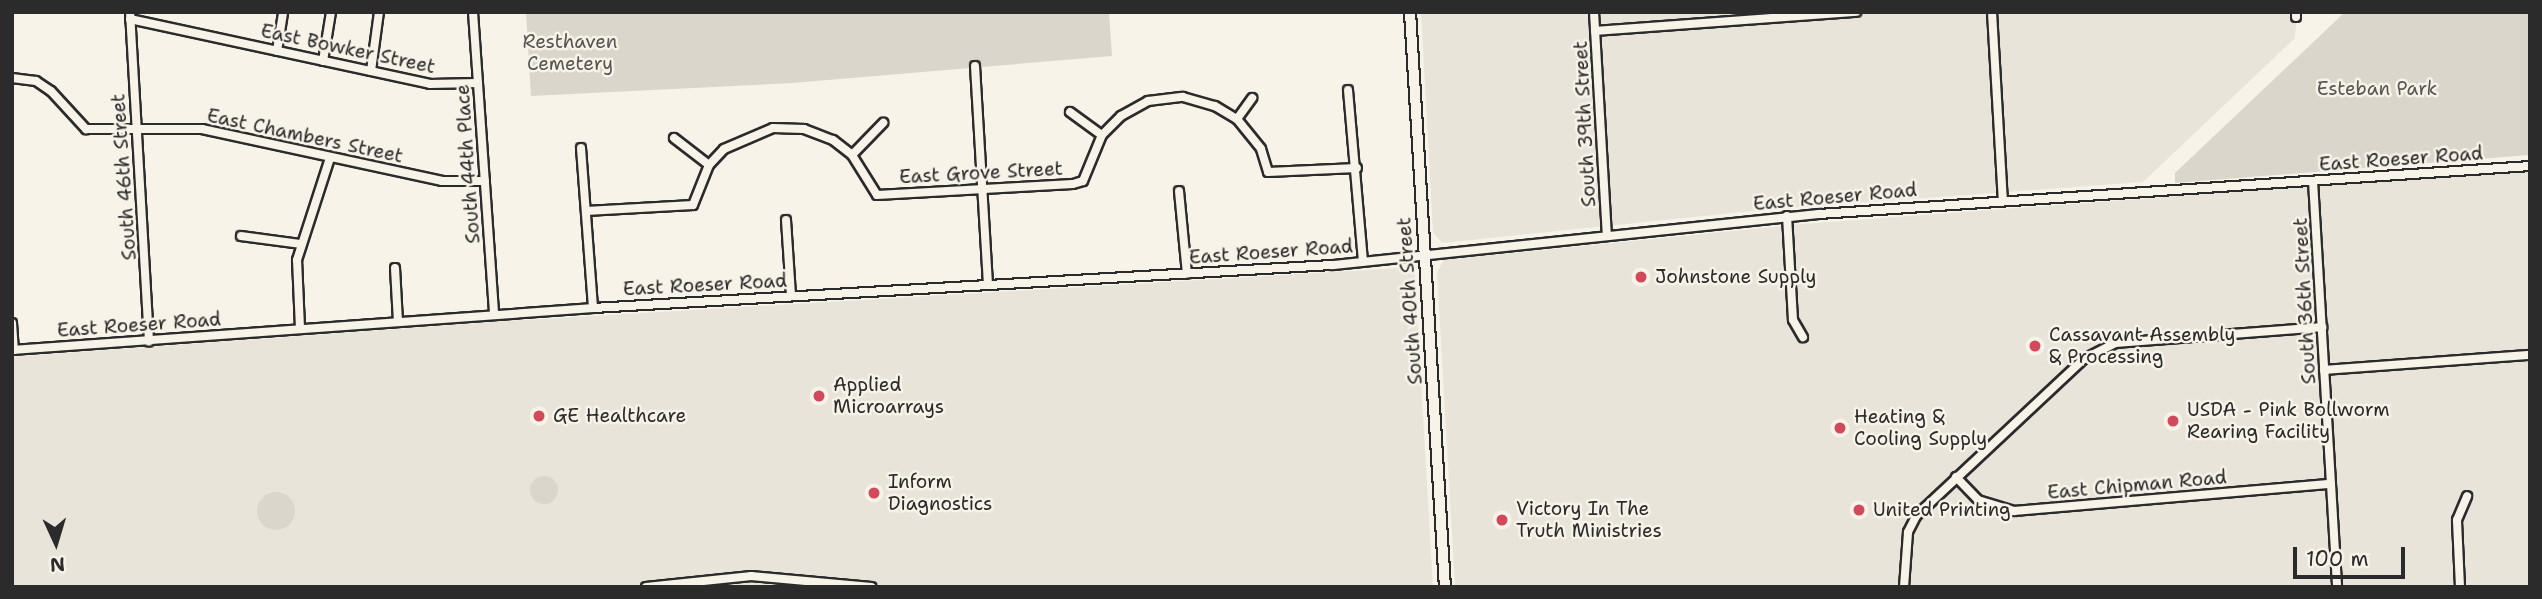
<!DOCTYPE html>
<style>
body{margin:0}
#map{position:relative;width:2542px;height:599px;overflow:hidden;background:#f7f3e8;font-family:"Shantell Sans",sans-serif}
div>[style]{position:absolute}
.built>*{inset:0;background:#e8e4da}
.green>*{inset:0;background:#dad6cc}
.round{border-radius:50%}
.roads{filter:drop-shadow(2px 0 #2b2b2b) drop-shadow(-2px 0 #2b2b2b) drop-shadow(0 2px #2b2b2b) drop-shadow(0 -2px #2b2b2b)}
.minor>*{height:8px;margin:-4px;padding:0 4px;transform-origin:4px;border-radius:4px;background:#f7f3e8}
.major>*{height:10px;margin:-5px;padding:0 5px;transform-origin:5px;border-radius:5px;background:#f7f3e8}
.dots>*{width:19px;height:19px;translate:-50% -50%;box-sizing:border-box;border:4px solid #f7f3e8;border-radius:50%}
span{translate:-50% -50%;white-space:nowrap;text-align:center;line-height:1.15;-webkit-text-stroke:5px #f7f3e8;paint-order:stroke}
.park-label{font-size:19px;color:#575653}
.street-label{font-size:19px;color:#2b2b2b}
.poi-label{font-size:19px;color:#2b2b2b}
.left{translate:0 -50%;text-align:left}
.frame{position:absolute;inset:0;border:14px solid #2b2b2b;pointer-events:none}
.north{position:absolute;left:21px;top:508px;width:70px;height:70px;-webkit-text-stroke:5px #f7f3e8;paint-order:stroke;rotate:176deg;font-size:19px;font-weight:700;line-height:28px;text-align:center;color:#2b2b2b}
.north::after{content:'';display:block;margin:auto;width:24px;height:32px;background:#2b2b2b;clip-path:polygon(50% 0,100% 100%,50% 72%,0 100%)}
.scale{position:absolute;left:2293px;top:547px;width:112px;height:32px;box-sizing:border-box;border:4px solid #2b2b2b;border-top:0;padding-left:9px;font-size:21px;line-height:24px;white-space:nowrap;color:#2b2b2b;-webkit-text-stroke:5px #f7f3e8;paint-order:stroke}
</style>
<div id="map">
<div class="built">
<div style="clip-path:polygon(1421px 12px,2297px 12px,2295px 38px,2143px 182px,1762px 210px,1442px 243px,1433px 232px)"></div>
<div style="clip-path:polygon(2530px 170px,2530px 587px,1455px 587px,1437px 272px,1444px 260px,1802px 224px)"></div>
<div style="clip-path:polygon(1401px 268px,1413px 270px,1415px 277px,1433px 587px,12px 587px,12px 357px,509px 321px)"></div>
</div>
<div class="green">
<div style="clip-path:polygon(526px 12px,1109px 12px,1112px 56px,792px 83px,531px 96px)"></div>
<div style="clip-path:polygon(2345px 12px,2530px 12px,2530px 155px,2175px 183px,2175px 173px)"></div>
<div class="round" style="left:530px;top:476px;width:28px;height:28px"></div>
<div class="round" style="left:257px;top:492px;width:38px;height:38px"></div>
</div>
<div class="roads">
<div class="minor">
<div style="left:130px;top:12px;width:330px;rotate:86.7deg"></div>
<div style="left:473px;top:12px;width:303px;rotate:86deg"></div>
<div style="left:1594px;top:12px;width:223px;rotate:86.7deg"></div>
<div style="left:1992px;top:12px;width:189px;rotate:86.7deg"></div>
<div style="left:2296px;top:17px;width:5px;rotate:-90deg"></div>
<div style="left:130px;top:19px;width:307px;rotate:12.2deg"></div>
<div style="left:430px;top:84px;width:48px;rotate:-1.2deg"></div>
<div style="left:1595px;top:31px;width:262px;rotate:-4.2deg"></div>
<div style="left:277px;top:51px;width:39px;rotate:-81deg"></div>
<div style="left:323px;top:61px;width:50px;rotate:-80.7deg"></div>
<div style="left:975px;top:66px;width:219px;rotate:86.6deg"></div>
<div style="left:371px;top:71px;width:60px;rotate:-82.3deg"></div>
<div style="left:12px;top:78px;width:24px;rotate:7deg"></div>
<div style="left:36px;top:81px;width:18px;rotate:34deg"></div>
<div style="left:51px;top:91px;width:52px;rotate:47.4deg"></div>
<div style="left:86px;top:129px;width:116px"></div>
<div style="left:202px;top:129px;width:246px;rotate:12.2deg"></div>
<div style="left:442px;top:181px;width:43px"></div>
<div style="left:1348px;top:90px;width:172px;rotate:85deg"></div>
<div style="left:1070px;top:112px;width:39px;rotate:36deg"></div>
<div style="left:1237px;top:119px;width:26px;rotate:-54deg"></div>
<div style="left:674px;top:138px;width:44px;rotate:37.6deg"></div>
<div style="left:581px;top:148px;width:160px;rotate:85.7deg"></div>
<div style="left:852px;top:155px;width:45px;rotate:-45.9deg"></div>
<div style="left:2313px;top:181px;width:407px;rotate:86.6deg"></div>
<div style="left:1179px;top:191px;width:83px;rotate:84.5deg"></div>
<div style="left:586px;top:211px;width:107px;rotate:-3.2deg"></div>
<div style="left:693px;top:205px;width:43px;rotate:-68.2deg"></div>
<div style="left:709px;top:165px;width:22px;rotate:-47deg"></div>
<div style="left:724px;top:149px;width:53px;rotate:-23.2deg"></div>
<div style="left:773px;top:128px;width:31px;rotate:2deg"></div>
<div style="left:804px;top:129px;width:31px;rotate:21deg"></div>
<div style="left:833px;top:140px;width:24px;rotate:38deg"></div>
<div style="left:852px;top:155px;width:47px;rotate:58deg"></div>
<div style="left:877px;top:195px;width:196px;rotate:-3.2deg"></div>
<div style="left:1073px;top:184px;width:10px;rotate:-17deg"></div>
<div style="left:1083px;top:181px;width:50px;rotate:-67.6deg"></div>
<div style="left:1102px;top:135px;width:27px;rotate:-45deg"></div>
<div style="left:1121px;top:116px;width:31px;rotate:-29deg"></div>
<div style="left:1148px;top:101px;width:35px;rotate:-7deg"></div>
<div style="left:1183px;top:97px;width:33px;rotate:16deg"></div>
<div style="left:1215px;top:106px;width:26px;rotate:31deg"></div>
<div style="left:1237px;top:119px;width:38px;rotate:51deg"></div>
<div style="left:1261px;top:149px;width:24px;rotate:73deg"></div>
<div style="left:1268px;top:172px;width:89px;rotate:-2.6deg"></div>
<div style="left:1787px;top:216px;width:104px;rotate:86.7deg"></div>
<div style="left:1793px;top:320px;width:20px;rotate:60deg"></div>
<div style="left:786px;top:220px;width:76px;rotate:86.2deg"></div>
<div style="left:241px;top:236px;width:61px;rotate:7.6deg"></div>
<div style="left:395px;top:268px;width:53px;rotate:86.8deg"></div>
<div style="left:12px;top:323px;width:27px;rotate:86deg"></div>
<div style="left:300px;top:328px;width:68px;rotate:-92.5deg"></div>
<div style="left:297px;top:260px;width:107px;rotate:-72.1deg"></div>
<div style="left:12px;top:350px;width:583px;rotate:-4.13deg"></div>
<div style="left:593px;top:308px;width:741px;rotate:-3.33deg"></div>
<div style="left:1333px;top:265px;width:489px;rotate:-6deg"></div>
<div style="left:1819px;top:214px;width:713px;rotate:-3.86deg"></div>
<div style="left:2324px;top:370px;width:207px;rotate:-4.2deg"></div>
<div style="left:1956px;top:477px;width:32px;rotate:46deg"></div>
<div style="left:1978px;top:500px;width:38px;rotate:17deg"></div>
<div style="left:2014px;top:511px;width:318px;rotate:-4.9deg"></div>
<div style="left:646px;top:587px;width:106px;rotate:-6deg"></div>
<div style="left:751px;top:576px;width:121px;rotate:5.2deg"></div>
<div style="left:1904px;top:587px;width:55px;rotate:-85.8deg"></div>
<div style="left:1908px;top:532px;width:18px;rotate:-63deg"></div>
<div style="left:1916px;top:516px;width:230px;rotate:-43.1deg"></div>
<div style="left:2084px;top:359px;width:36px;rotate:-27deg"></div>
<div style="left:2116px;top:343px;width:207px;rotate:-4.4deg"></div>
<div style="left:2460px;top:587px;width:67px;rotate:-92.6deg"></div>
<div style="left:2457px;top:520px;width:26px;rotate:-67deg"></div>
</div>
<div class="major">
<div style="left:1410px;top:12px;width:576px;rotate:86.52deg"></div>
</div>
</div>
<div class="dots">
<div style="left:1641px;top:277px;background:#d1495b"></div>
<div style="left:2035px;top:346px;background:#d1495b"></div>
<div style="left:819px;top:396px;background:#d1495b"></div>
<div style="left:539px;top:416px;background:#d1495b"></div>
<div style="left:2173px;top:421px;background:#d1495b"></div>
<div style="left:1840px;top:428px;background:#d1495b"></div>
<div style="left:874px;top:493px;background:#d1495b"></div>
<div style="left:1859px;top:510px;background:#d1495b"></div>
<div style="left:1502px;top:520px;background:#d1495b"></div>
</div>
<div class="park-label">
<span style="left:570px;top:53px">Resthaven<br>Cemetery</span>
<span style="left:2377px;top:89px">Esteban Park</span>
</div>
<div class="street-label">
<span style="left:348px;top:49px;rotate:12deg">East Bowker Street</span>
<span style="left:1585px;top:124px;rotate:-93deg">South 39th Street</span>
<span style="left:305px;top:136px;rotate:12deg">East Chambers Street</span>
<span style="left:2401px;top:159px;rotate:-4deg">East Roeser Road</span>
<span style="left:468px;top:164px;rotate:-94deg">South 44th Place</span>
<span style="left:981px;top:173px;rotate:-3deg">East Grove Street</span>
<span style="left:124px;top:177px;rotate:-94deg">South 46th Street</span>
<span style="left:1835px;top:197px;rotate:-5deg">East Roeser Road</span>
<span style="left:1271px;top:252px;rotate:-4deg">East Roeser Road</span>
<span style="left:705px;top:285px;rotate:-3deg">East Roeser Road</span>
<span style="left:1410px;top:301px;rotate:-94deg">South 40th Street</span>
<span style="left:2305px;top:301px;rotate:-93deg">South 36th Street</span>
<span style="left:139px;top:325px;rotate:-4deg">East Roeser Road</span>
<span style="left:2137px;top:485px;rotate:-5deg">East Chipman Road</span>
</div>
<div class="poi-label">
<span class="left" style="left:1655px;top:277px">Johnstone Supply</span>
<span class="left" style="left:2049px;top:346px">Cassavant Assembly<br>&amp; Processing</span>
<span class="left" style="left:833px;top:396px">Applied<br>Microarrays</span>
<span class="left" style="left:2187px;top:421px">USDA - Pink Bollworm<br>Rearing Facility</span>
<span class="left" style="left:553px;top:416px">GE Healthcare</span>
<span class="left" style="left:1854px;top:428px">Heating &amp;<br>Cooling Supply</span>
<span class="left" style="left:888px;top:493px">Inform<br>Diagnostics</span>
<span class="left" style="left:1516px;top:520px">Victory In The<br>Truth Ministries</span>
<span class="left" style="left:1873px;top:510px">United Printing</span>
</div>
<div class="frame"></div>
<div class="north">N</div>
<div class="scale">100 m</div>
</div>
